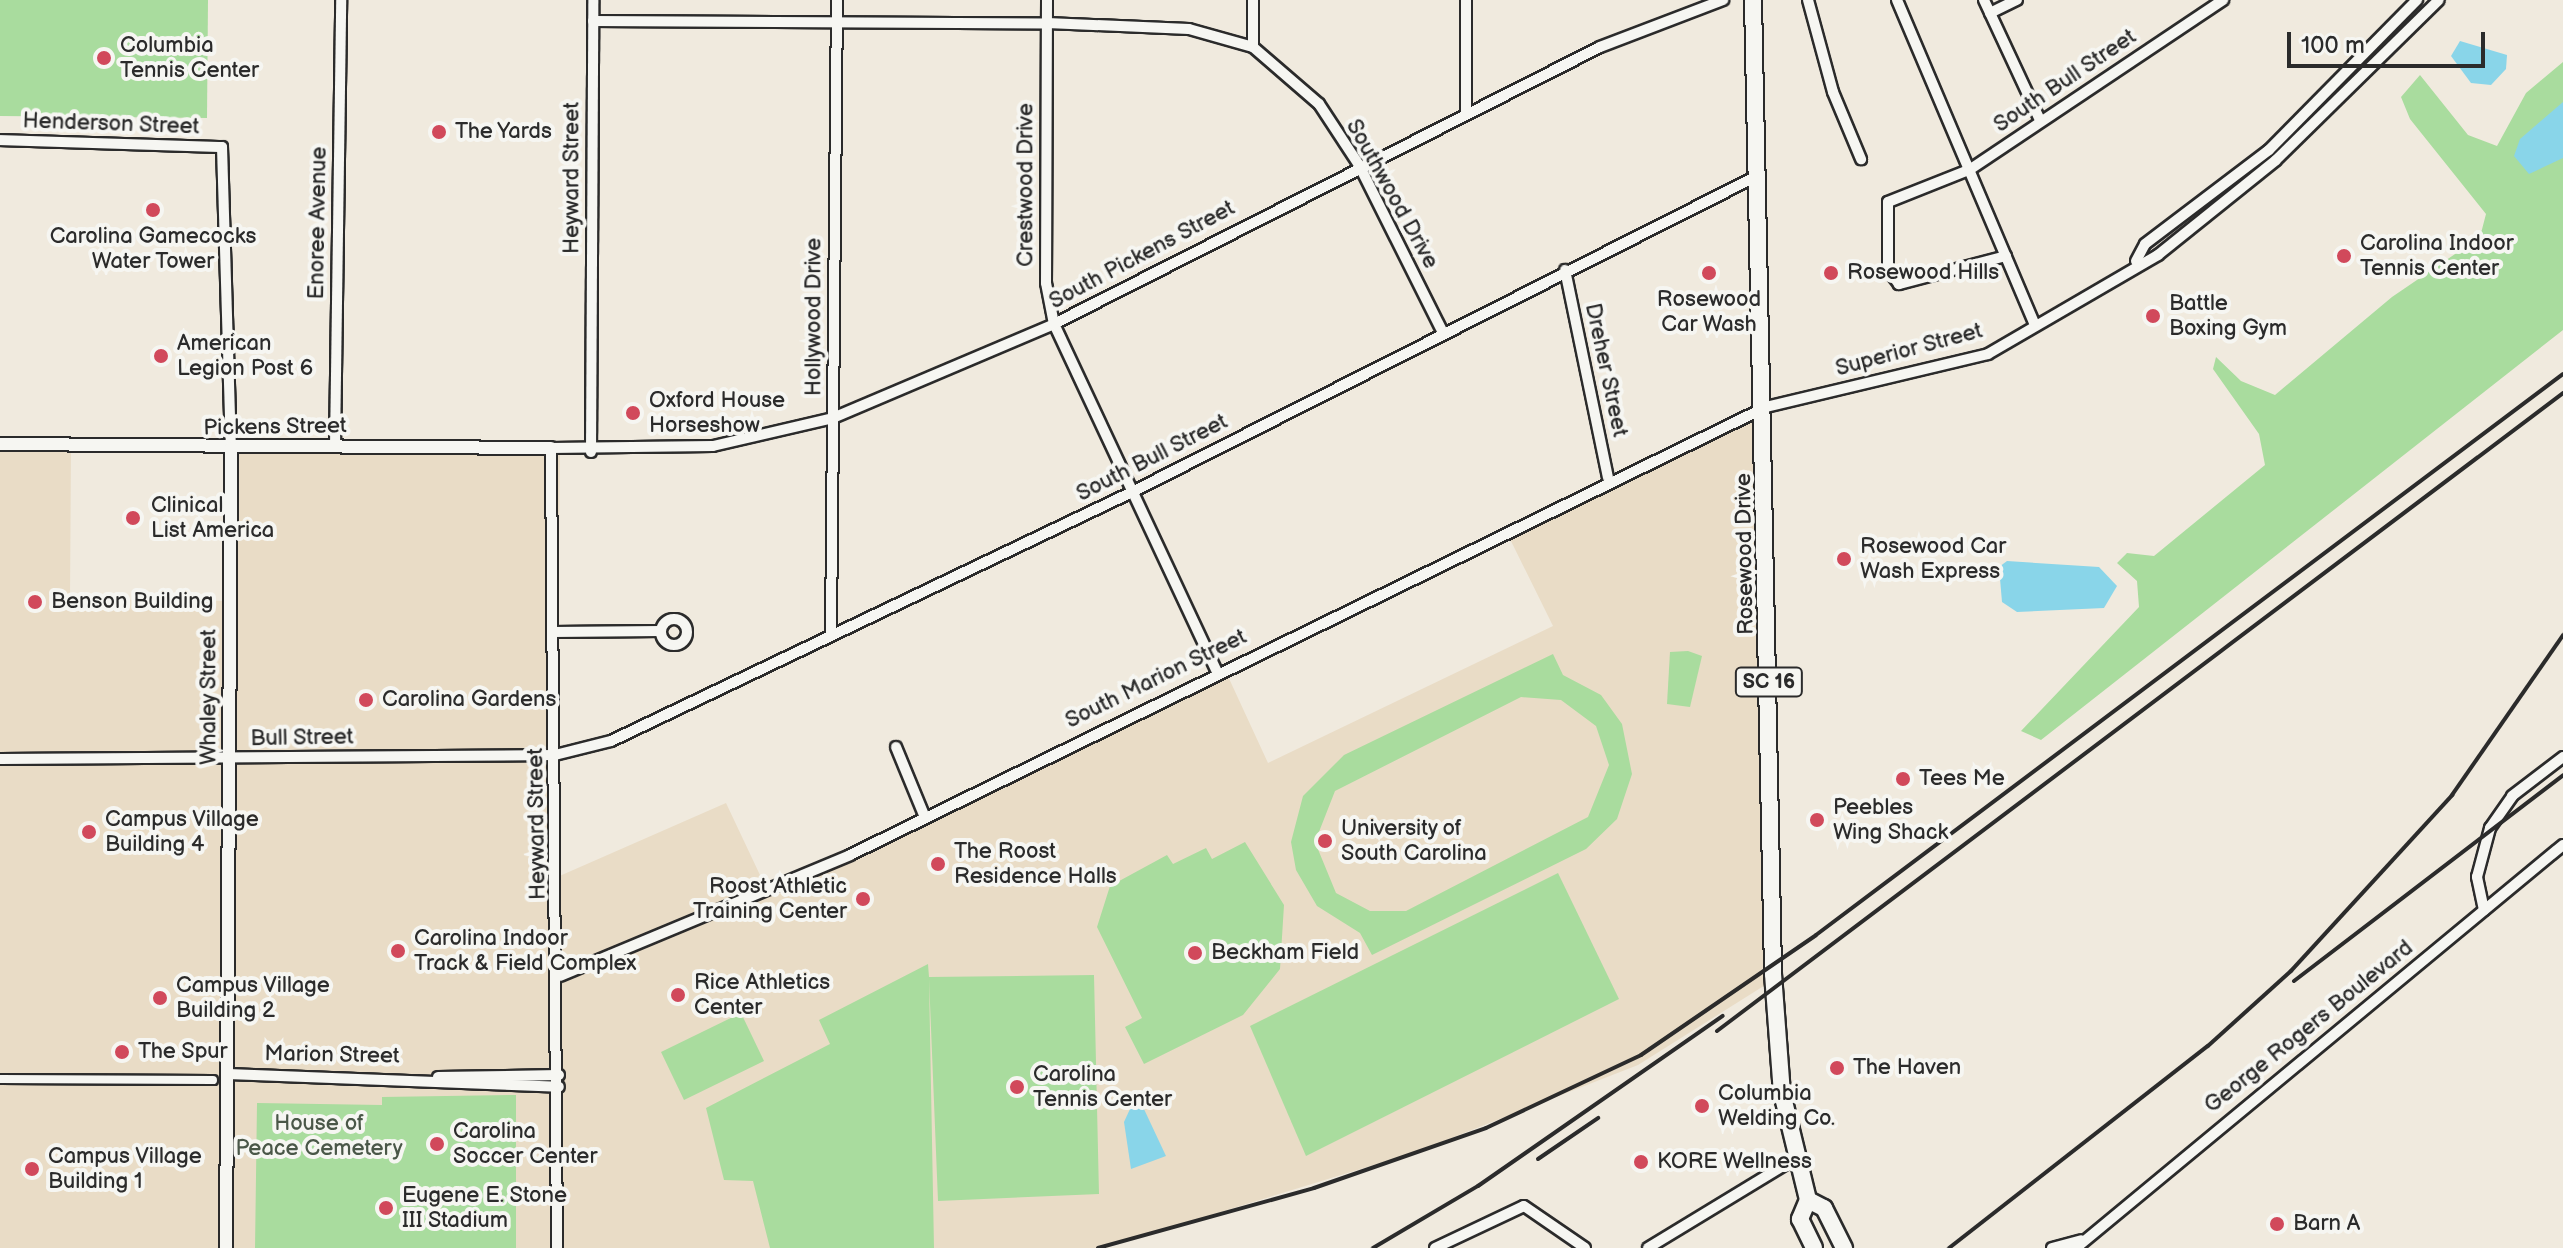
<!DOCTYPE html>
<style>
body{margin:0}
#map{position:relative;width:2563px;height:1248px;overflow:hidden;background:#f0eade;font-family:"Balsamiq Sans",sans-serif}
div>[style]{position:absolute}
.built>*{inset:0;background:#e9dcc6}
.green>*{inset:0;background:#a9dc9e}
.water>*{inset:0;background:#89d5e9}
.roads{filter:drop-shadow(2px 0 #2b2b2b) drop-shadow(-2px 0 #2b2b2b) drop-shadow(0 2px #2b2b2b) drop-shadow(0 -2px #2b2b2b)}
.pedestrian>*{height:8px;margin:-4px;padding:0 4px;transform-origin:4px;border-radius:4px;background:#f6f6f2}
.minor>*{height:10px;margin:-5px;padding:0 5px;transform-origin:5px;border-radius:5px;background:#f6f6f2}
.minor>.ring{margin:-5px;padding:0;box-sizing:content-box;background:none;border:10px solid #f6f6f2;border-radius:50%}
.tertiary>*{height:12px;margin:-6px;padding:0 6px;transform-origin:6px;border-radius:6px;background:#f6f6f2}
.primary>*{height:16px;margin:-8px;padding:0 8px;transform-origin:8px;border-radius:8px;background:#f6f6f2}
.rail>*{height:4px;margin:-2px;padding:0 2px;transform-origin:2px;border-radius:2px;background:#2b2b2b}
.dots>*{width:22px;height:22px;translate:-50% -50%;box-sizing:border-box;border:4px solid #f6f6f2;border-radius:50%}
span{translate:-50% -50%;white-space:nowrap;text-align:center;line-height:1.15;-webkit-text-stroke:8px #f6f6f2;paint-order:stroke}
.shield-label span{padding:2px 6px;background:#f6f6f2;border:2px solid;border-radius:6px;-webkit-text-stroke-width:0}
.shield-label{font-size:20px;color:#2b2b2b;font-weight:700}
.poi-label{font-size:22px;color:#2b2b2b}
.left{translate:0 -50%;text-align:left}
.right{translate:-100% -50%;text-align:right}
.street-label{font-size:22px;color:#2b2b2b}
.park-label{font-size:22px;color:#4a5748}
.scale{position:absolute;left:2287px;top:32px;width:198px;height:36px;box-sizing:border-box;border:4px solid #2b2b2b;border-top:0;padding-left:10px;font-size:24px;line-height:28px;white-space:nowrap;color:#2b2b2b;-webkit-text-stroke:6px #f6f6f2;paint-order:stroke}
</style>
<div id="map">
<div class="built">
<div style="clip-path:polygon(1771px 408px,1778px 977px,1638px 1065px,1413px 1153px,1103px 1248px,0 1248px,0 445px,71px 446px,70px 599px,234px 601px,236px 448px,560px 451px,555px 878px,726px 803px,768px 892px,1226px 672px,1268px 763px,1553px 626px,1508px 535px)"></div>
</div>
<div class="green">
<div style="clip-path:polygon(0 0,208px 0,207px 118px,0 116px)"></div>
<div style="clip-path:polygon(2563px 62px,2563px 330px,2041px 740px,2021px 731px,2139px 607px,2137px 581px,2117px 563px,2127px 553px,2154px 556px,2265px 465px,2259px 434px,2213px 369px,2216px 357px,2241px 381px,2275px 395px,2392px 297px,2480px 237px,2486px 214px,2410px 119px,2401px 97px,2420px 75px,2468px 135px,2497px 146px,2526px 93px)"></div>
<div style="clip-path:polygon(1688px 651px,1702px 656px,1690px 707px,1667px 704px,1670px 652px)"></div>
<div style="clip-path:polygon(evenodd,1553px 654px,1563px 675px,1601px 695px,1622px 724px,1632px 774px,1617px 819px,1586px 849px,1372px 955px,1360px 933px,1317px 906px,1296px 870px,1291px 842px,1303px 796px,1344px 755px,1553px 654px,1521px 697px,1561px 700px,1596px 726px,1609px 765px,1588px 817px,1406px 911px,1370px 911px,1336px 893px,1315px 842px,1335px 791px,1521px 697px)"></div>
<div style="clip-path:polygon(1245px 842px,1284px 905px,1280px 969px,1243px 1015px,1144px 1064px,1125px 1027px,1142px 1018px,1097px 927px,1110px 886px,1167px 855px,1173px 864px,1206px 848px,1212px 859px)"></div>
<div style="clip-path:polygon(1558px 873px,1619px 999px,1306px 1156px,1250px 1026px)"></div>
<div style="clip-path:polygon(928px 964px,929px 977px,1094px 975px,1099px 1194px,938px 1201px,929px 979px,934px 1248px,770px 1248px,753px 1181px,724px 1180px,706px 1108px,830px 1044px,819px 1020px)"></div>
<div style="clip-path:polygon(741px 1013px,764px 1061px,684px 1100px,661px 1052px)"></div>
<div style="clip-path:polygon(516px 1095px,516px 1248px,255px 1248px,257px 1103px,382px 1105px,382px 1097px)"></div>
</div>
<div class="water">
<div style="clip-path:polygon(2460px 41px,2507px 55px,2506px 69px,2491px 85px,2471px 83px,2451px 56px)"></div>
<div style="clip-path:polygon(2563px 102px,2563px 158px,2529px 174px,2514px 156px,2520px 139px)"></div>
<div style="clip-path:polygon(2007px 561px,2099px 567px,2117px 586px,2104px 608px,2017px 612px,2002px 602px,1999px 567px)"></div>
<div style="clip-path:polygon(1143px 1107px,1166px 1156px,1131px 1169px,1124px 1122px,1130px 1109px)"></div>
</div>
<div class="roads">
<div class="pedestrian">
<div style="left:0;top:1079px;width:213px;rotate:0.3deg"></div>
</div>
<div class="minor">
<div style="left:1047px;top:0;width:283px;rotate:90.2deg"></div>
<div style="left:1046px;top:283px;width:42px;rotate:79deg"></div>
<div style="left:1054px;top:324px;width:382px;rotate:64.9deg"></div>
<div style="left:1808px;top:0;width:95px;rotate:74.8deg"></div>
<div style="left:1833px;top:92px;width:73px;rotate:67.3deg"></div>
<div style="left:1897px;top:0;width:351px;rotate:67deg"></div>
<div style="left:1984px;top:0;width:132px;rotate:65deg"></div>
<div style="left:1990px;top:13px;width:30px;rotate:-26deg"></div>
<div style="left:593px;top:21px;width:454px;rotate:0.3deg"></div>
<div style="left:1047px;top:23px;width:142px;rotate:2.4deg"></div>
<div style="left:1189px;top:29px;width:66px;rotate:15.7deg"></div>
<div style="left:1253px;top:47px;width:87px;rotate:40.8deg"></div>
<div style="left:1319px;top:104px;width:73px;rotate:56.7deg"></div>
<div style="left:1359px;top:165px;width:186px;rotate:63.4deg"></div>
<div style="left:1253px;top:47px;width:47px;rotate:-90deg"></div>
<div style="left:1466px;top:114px;width:114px;rotate:-90deg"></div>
<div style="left:0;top:140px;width:222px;rotate:1.8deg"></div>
<div style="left:222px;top:147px;width:301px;rotate:88.3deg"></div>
<div style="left:2006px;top:256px;width:111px;rotate:165.3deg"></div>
<div style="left:1899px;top:284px;width:18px;rotate:-128deg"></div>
<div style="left:1888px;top:270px;width:68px;rotate:-90deg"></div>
<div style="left:1888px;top:202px;width:87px;rotate:-21.6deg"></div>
<div style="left:1969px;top:170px;width:306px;rotate:-33.8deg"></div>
<div style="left:2136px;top:261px;width:19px;rotate:-62deg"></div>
<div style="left:2145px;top:244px;width:156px;rotate:-37.2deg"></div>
<div style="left:2269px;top:150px;width:211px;rotate:-45.4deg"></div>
<div style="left:1565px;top:270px;width:212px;rotate:78.3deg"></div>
<div style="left:335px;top:446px;width:446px;rotate:-89.2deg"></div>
<div style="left:591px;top:452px;width:452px;rotate:-89.7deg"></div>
<div class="ring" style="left:661px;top:619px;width:16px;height:16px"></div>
<div style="left:553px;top:632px;width:108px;rotate:-0.5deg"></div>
<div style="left:831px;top:633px;width:633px;rotate:-89.46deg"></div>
<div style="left:896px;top:747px;width:74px;rotate:67.6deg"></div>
<div style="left:0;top:759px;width:555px;rotate:-0.41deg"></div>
<div style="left:555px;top:755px;width:58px;rotate:-14deg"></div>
<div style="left:611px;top:741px;width:575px;rotate:-25.54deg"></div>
<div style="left:1130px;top:493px;width:703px;rotate:-26.82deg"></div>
<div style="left:2484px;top:910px;width:34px;rotate:-102deg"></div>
<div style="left:2477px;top:877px;width:51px;rotate:-75.1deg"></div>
<div style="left:2490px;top:828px;width:39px;rotate:-55deg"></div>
<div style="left:2512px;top:796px;width:64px;rotate:-37.4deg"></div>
<div style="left:560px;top:976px;width:314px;rotate:-22.6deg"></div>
<div style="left:850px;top:855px;width:1020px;rotate:-26.06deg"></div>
<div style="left:1766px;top:407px;width:228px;rotate:-13.4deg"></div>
<div style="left:1988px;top:354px;width:197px;rotate:-30.2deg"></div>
<div style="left:2158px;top:255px;width:151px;rotate:-38.8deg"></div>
<div style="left:2276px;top:160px;width:228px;rotate:-44.5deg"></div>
<div style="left:228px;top:1074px;width:331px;rotate:2.2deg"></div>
<div style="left:438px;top:1077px;width:121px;rotate:-0.9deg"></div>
<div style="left:557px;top:1248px;width:800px;rotate:-90.43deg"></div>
<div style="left:551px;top:448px;width:162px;rotate:-0.7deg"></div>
<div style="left:713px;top:446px;width:123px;rotate:-13.1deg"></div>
<div style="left:833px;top:418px;width:240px;rotate:-23deg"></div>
<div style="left:1054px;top:324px;width:612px;rotate:-26.9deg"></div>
<div style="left:1600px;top:47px;width:132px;rotate:-20.9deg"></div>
<div style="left:1435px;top:1248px;width:98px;rotate:-25.3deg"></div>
<div style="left:1524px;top:1206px;width:74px;rotate:34.5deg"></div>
<div style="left:1648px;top:1248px;width:173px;rotate:-31.3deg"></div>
<div style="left:2052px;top:1248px;width:30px;rotate:-15deg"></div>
<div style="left:2076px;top:1248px;width:632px;rotate:-39.61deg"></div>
</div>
<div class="tertiary">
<div style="left:0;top:444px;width:551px;rotate:0.42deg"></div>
<div style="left:226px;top:1248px;width:800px;rotate:-89.64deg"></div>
</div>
<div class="primary">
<div style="left:1753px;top:0;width:974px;rotate:88.82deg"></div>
<div style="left:1773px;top:974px;width:119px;rotate:85.7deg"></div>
<div style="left:1782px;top:1093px;width:110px;rotate:76.3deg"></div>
<div style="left:1808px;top:1200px;width:21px;rotate:113deg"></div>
<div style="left:1800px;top:1219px;width:32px;rotate:64deg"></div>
<div style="left:1808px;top:1200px;width:18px;rotate:27deg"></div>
<div style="left:1824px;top:1208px;width:45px;rotate:63.4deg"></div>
</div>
</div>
<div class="rail">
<div style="left:2294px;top:981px;width:339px;rotate:-37.4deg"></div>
<div style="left:1717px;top:1031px;width:1060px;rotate:-37.02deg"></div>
<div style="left:1538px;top:1159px;width:73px;rotate:-34.3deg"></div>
<div style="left:1098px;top:1248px;width:224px;rotate:-15.5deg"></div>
<div style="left:1314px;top:1188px;width:182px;rotate:-19.2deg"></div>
<div style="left:1486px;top:1128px;width:171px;rotate:-25.2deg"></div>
<div style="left:1641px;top:1055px;width:212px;rotate:-34.4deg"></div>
<div style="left:1816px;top:935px;width:934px;rotate:-36.91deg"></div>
<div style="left:1373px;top:1248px;width:122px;rotate:-30.6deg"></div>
<div style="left:1478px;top:1186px;width:298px;rotate:-34.8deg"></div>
<div style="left:1949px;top:1248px;width:328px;rotate:-38deg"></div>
<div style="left:2208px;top:1046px;width:112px;rotate:-42.1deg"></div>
<div style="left:2291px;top:971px;width:239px;rotate:-47.5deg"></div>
<div style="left:2452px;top:795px;width:195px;rotate:-55.2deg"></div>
</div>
<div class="dots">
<div style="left:104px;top:58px;background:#d1495b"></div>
<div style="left:439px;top:132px;background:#d1495b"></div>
<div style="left:153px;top:210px;background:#d1495b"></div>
<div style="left:2344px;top:256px;background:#d1495b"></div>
<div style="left:1709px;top:273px;background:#d1495b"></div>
<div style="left:1831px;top:273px;background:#d1495b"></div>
<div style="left:2153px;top:316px;background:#d1495b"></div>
<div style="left:161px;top:356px;background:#d1495b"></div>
<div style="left:633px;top:413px;background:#d1495b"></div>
<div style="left:133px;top:518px;background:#d1495b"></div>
<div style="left:1844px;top:559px;background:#d1495b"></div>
<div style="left:35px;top:602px;background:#d1495b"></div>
<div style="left:366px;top:700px;background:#d1495b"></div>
<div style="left:1903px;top:779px;background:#d1495b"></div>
<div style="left:1817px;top:820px;background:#d1495b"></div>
<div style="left:89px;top:832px;background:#d1495b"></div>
<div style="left:1325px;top:841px;background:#d1495b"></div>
<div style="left:938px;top:864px;background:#d1495b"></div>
<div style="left:863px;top:899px;background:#d1495b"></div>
<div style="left:398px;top:951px;background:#d1495b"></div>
<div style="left:1195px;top:953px;background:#d1495b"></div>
<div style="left:678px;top:995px;background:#d1495b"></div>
<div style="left:160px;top:998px;background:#d1495b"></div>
<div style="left:122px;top:1052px;background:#d1495b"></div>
<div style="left:1837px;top:1068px;background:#d1495b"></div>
<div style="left:1017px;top:1087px;background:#d1495b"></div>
<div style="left:1702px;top:1106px;background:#d1495b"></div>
<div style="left:437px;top:1144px;background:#d1495b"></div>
<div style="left:1641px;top:1162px;background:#d1495b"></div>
<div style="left:32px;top:1169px;background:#d1495b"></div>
<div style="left:386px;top:1208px;background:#d1495b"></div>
<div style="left:2277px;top:1224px;background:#d1495b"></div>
</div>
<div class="shield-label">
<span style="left:1769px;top:682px">SC 16</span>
</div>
<div class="poi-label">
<span class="left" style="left:120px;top:58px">Columbia<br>Tennis Center</span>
<span class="left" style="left:455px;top:132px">The Yards</span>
<span style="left:153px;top:249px">Carolina Gamecocks<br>Water Tower</span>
<span class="left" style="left:2360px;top:256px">Carolina Indoor<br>Tennis Center</span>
<span class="left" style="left:1847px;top:273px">Rosewood Hills</span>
<span style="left:1709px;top:312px">Rosewood<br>Car Wash</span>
<span class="left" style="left:2169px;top:316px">Battle<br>Boxing Gym</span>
<span class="left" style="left:177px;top:356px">American<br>Legion Post 6</span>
<span class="left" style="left:649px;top:413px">Oxford House<br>Horseshow</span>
<span class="left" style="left:151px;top:518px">Clinical<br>List America</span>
<span class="left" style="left:1860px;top:559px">Rosewood Car<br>Wash Express</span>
<span class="left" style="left:51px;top:602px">Benson Building</span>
<span class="left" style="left:382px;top:700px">Carolina Gardens</span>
<span class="left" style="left:1919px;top:779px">Tees Me</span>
<span class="left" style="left:1833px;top:820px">Peebles<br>Wing Shack</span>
<span class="left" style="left:105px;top:832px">Campus Village<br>Building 4</span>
<span class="left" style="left:1341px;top:841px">University of<br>South Carolina</span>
<span class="left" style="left:954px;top:864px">The Roost<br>Residence Halls</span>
<span class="right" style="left:847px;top:899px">Roost Athletic<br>Training Center</span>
<span class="left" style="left:414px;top:951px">Carolina Indoor<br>Track &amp; Field Complex</span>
<span class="left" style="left:1211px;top:953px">Beckham Field</span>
<span class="left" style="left:694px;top:995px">Rice Athletics<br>Center</span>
<span class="left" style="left:176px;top:998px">Campus Village<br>Building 2</span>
<span class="left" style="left:138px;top:1052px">The Spur</span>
<span class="left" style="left:1853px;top:1068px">The Haven</span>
<span class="left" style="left:1033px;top:1087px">Carolina<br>Tennis Center</span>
<span class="left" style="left:1718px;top:1106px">Columbia<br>Welding Co.</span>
<span class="left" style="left:453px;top:1144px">Carolina<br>Soccer Center</span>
<span class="left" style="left:48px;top:1169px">Campus Village<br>Building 1</span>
<span class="left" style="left:1657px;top:1162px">KORE Wellness</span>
<span class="left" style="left:402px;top:1208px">Eugene E. Stone<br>III Stadium</span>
<span class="left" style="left:2293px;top:1224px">Barn A</span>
</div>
<div class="street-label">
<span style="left:2065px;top:81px;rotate:-34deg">South Bull Street</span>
<span style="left:111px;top:124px;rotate:2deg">Henderson Street</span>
<span style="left:572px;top:178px;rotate:-90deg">Heyward Street</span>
<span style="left:1026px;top:185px;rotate:-90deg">Crestwood Drive</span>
<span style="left:1392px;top:194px;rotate:61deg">Southwood Drive</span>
<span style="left:318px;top:223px;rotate:-89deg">Enoree Avenue</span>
<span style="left:1142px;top:255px;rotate:-28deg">South Pickens Street</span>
<span style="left:814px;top:317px;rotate:-90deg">Hollywood Drive</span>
<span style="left:1909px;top:350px;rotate:-15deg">Superior Street</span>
<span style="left:1606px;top:370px;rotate:78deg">Dreher Street</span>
<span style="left:275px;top:427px;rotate:-1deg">Pickens Street</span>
<span style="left:1152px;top:458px;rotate:-27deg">South Bull Street</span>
<span style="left:1745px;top:554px;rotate:-91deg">Rosewood Drive</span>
<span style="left:1156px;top:679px;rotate:-26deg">South Marion Street</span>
<span style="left:209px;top:697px;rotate:-90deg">Whaley Street</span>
<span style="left:302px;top:738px;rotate:-1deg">Bull Street</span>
<span style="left:537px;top:824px;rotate:-91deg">Heyward Street</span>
<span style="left:2309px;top:1027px;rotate:-39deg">George Rogers Boulevard</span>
<span style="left:332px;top:1055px;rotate:1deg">Marion Street</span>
</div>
<div class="park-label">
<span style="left:319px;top:1136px">House of<br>Peace Cemetery</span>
</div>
<div class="scale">100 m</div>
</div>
